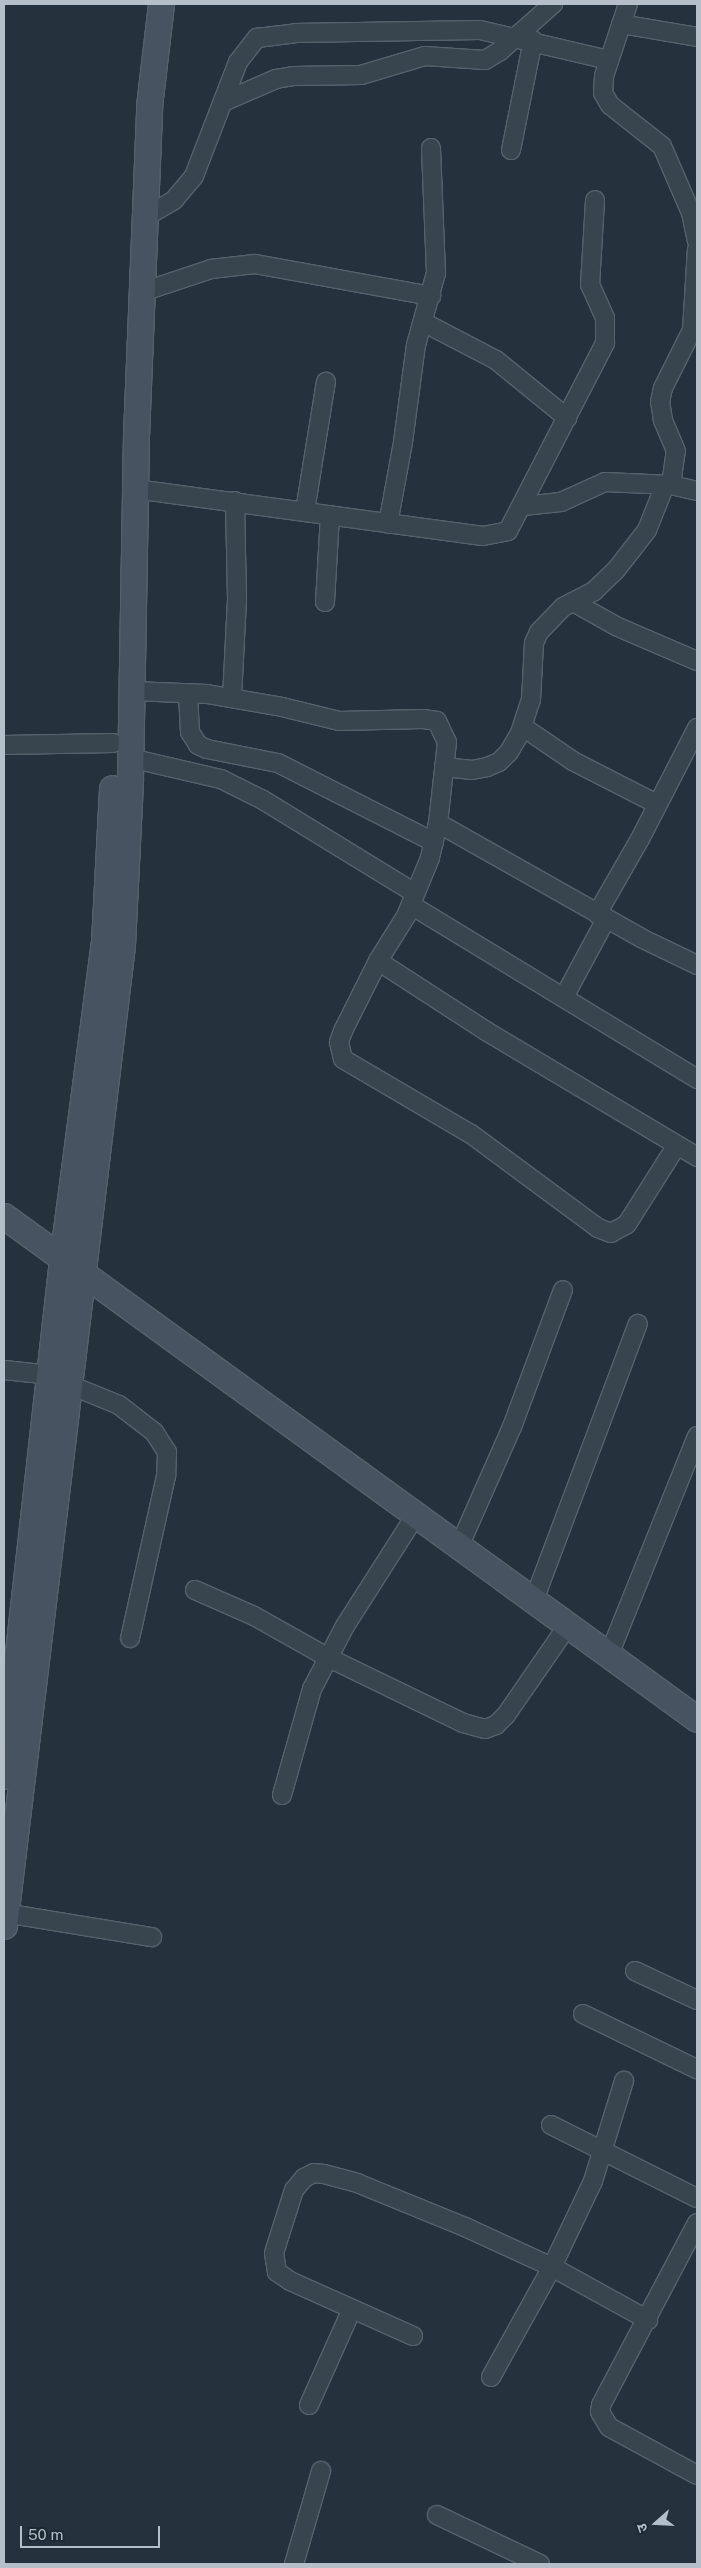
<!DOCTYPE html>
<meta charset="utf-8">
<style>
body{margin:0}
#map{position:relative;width:701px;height:2568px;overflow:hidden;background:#25323e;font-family:"Public Sans","Noto Sans Devanagari",sans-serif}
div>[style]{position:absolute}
.roads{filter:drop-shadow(1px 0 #56626c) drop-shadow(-1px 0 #56626c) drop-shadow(0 1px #56626c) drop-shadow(0 -1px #56626c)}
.street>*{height:18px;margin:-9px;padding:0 9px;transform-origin:9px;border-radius:9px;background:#38444e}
.secondary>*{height:25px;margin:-12.5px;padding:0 12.5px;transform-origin:12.5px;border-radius:12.5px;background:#475361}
span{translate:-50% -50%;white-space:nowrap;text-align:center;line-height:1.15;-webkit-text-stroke:4px #1d2933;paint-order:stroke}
.frame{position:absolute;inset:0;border:5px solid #b4bfc9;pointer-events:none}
.north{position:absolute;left:631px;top:2498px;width:50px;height:50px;-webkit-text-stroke:4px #1d2933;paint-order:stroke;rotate:251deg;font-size:14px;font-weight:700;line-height:20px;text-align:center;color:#b4bfc9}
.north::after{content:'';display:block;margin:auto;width:18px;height:22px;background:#b4bfc9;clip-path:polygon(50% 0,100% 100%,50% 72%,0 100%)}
.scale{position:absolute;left:20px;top:2526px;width:140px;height:22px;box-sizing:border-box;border:2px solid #b4bfc9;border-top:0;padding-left:6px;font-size:15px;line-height:18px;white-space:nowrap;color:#b4bfc9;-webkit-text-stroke:4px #1d2933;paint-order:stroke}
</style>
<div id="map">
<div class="roads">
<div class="street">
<div style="left:628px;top:4px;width:76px;rotate:108.4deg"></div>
<div style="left:604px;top:76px;width:17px;rotate:93deg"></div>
<div style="left:603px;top:93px;width:14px;rotate:60deg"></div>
<div style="left:610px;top:105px;width:66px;rotate:38.3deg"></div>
<div style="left:662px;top:146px;width:73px;rotate:66.6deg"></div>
<div style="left:691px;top:213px;width:29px;rotate:78deg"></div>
<div style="left:621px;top:24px;width:77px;rotate:9.7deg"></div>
<div style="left:223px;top:102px;width:58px;rotate:-23.5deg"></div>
<div style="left:276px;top:79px;width:17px;rotate:-10deg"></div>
<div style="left:293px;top:76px;width:68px;rotate:-0.8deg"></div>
<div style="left:361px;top:75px;width:67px;rotate:-16.5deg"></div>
<div style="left:425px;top:56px;width:60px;rotate:3.8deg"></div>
<div style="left:485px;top:60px;width:17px;rotate:-31deg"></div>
<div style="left:500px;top:51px;width:71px;rotate:-41.6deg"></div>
<div style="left:511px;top:150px;width:112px;rotate:-78.7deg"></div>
<div style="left:145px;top:217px;width:34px;rotate:-30deg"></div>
<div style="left:174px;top:200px;width:31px;rotate:-50deg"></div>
<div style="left:194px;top:176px;width:122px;rotate:-68.9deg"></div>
<div style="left:238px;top:62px;width:31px;rotate:-52deg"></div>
<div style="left:257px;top:38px;width:38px;rotate:-7deg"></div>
<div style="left:295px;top:33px;width:185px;rotate:-0.9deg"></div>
<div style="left:480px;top:30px;width:132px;rotate:13.1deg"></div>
<div style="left:142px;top:292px;width:73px;rotate:-18.4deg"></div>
<div style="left:211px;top:269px;width:44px;rotate:-6.5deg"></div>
<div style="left:255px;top:264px;width:179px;rotate:10.3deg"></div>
<div style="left:423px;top:322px;width:82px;rotate:27.5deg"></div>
<div style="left:496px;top:360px;width:92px;rotate:39.2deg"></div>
<div style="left:671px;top:485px;width:34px;rotate:-82deg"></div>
<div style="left:676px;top:451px;width:34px;rotate:-113deg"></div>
<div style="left:663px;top:420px;width:18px;rotate:-99deg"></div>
<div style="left:660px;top:402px;width:14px;rotate:-78deg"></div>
<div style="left:663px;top:388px;width:65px;rotate:-63.4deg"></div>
<div style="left:692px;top:330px;width:81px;rotate:-86.5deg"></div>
<div style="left:135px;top:489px;width:351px;rotate:7.7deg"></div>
<div style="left:483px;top:536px;width:25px;rotate:-11deg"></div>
<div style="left:508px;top:531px;width:212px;rotate:-62.7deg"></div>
<div style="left:605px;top:343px;width:25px;rotate:-90deg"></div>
<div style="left:605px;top:318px;width:36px;rotate:-114deg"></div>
<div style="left:590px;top:285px;width:85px;rotate:-86.6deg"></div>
<div style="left:523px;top:506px;width:38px;rotate:-6deg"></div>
<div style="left:561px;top:502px;width:48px;rotate:-24.4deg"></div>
<div style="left:605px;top:482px;width:66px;rotate:2.6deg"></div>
<div style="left:671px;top:485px;width:27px;rotate:13deg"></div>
<div style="left:305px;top:511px;width:131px;rotate:-80.8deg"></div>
<div style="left:388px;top:524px;width:83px;rotate:-79.6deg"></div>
<div style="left:403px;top:442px;width:98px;rotate:-82.4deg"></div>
<div style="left:416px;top:345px;width:75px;rotate:-74.5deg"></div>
<div style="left:436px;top:273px;width:125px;rotate:-92.3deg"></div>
<div style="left:325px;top:602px;width:87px;rotate:-86.7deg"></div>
<div style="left:573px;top:602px;width:51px;rotate:29.1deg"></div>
<div style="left:618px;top:627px;width:86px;rotate:23.3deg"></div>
<div style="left:132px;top:691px;width:75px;rotate:2.3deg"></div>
<div style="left:207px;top:694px;width:76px;rotate:9.8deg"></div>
<div style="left:282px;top:707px;width:59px;rotate:13.8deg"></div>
<div style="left:339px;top:721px;width:84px;rotate:-1.4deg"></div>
<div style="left:423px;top:719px;width:14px;rotate:8deg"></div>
<div style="left:437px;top:721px;width:23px;rotate:65deg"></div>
<div style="left:447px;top:742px;width:81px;rotate:96.3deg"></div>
<div style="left:438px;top:823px;width:36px;rotate:103deg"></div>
<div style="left:430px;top:858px;width:63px;rotate:112.5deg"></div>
<div style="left:406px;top:916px;width:53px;rotate:121.9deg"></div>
<div style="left:378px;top:961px;width:78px;rotate:116.6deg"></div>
<div style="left:343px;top:1031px;width:12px;rotate:110deg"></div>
<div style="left:339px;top:1042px;width:17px;rotate:77deg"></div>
<div style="left:343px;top:1059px;width:148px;rotate:30.4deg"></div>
<div style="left:471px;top:1134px;width:158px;rotate:36.5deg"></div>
<div style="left:598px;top:1228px;width:14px;rotate:21deg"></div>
<div style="left:611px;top:1233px;width:18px;rotate:-29deg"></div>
<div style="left:627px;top:1224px;width:93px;rotate:-57.7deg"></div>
<div style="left:188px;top:694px;width:38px;rotate:87deg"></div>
<div style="left:190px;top:732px;width:15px;rotate:58deg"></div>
<div style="left:198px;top:745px;width:10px;rotate:24deg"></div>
<div style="left:207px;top:749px;width:72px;rotate:11.2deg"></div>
<div style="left:278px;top:763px;width:175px;rotate:26.9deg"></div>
<div style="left:232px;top:698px;width:100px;rotate:-87.1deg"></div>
<div style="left:237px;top:598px;width:97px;rotate:-91.2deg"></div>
<div style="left:523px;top:727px;width:60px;rotate:34.2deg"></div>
<div style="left:573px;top:761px;width:94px;rotate:27.1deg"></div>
<div style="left:4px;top:745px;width:109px;rotate:-1.1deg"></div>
<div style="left:130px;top:758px;width:93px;rotate:13deg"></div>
<div style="left:221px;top:779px;width:47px;rotate:26.6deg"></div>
<div style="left:263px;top:800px;width:178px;rotate:31.5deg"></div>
<div style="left:444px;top:767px;width:28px;rotate:6deg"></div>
<div style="left:472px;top:770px;width:15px;rotate:-11deg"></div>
<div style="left:487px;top:767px;width:13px;rotate:-23deg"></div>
<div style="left:499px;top:762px;width:14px;rotate:-45deg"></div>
<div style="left:509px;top:752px;width:22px;rotate:-60deg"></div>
<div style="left:520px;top:733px;width:35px;rotate:-72deg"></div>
<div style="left:531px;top:700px;width:57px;rotate:-87deg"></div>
<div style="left:534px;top:643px;width:12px;rotate:-66deg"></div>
<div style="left:539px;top:632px;width:35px;rotate:-46deg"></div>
<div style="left:563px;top:607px;width:35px;rotate:-27deg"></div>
<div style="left:594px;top:591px;width:30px;rotate:-44deg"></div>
<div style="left:616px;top:570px;width:51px;rotate:-52.2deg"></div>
<div style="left:647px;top:530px;width:48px;rotate:-68.2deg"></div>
<div style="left:438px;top:823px;width:233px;rotate:29.5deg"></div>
<div style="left:641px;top:938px;width:62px;rotate:25.7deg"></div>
<div style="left:411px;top:905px;width:335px;rotate:31.3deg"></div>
<div style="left:597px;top:914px;width:86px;rotate:-60.2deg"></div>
<div style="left:640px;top:839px;width:125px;rotate:-62.8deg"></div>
<div style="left:378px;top:961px;width:129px;rotate:32.9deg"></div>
<div style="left:486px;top:1031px;width:246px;rotate:30.8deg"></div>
<div style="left:564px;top:997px;width:89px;rotate:-61.7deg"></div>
<div style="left:4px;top:1370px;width:57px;rotate:6deg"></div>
<div style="left:70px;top:1385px;width:53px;rotate:22.2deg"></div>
<div style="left:119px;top:1405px;width:44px;rotate:37.6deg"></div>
<div style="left:154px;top:1432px;width:24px;rotate:57deg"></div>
<div style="left:167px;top:1452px;width:24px;rotate:92deg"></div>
<div style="left:166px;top:1476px;width:166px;rotate:102.5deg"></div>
<div style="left:459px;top:1547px;width:131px;rotate:-66.2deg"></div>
<div style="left:512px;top:1427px;width:146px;rotate:-69.6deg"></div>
<div style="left:195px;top:1590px;width:64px;rotate:23.8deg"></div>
<div style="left:254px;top:1616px;width:84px;rotate:29.3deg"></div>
<div style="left:327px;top:1657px;width:151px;rotate:25.9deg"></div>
<div style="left:463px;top:1723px;width:23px;rotate:15deg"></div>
<div style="left:485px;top:1729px;width:12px;rotate:-20deg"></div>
<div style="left:496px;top:1725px;width:14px;rotate:-45deg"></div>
<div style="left:506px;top:1715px;width:109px;rotate:-55.4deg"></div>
<div style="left:534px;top:1600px;width:295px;rotate:-69.4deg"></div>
<div style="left:609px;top:1655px;width:236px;rotate:-68.1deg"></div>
<div style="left:282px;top:1795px;width:110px;rotate:-74.2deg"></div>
<div style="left:312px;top:1689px;width:71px;rotate:-62.4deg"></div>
<div style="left:345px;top:1626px;width:130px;rotate:-57.5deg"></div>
<div style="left:5px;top:1913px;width:149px;rotate:9.3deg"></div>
<div style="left:635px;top:1971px;width:68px;rotate:25.1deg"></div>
<div style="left:583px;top:2014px;width:127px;rotate:25.8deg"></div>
<div style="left:551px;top:2125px;width:163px;rotate:26.6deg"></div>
<div style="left:697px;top:2223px;width:206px;rotate:117.8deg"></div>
<div style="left:601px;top:2405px;width:7px;rotate:98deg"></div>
<div style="left:600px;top:2412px;width:17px;rotate:59deg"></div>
<div style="left:609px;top:2427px;width:100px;rotate:28.6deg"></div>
<div style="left:413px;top:2336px;width:135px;rotate:-155.9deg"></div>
<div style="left:290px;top:2281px;width:16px;rotate:-145deg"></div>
<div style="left:277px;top:2272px;width:19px;rotate:-99deg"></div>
<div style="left:274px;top:2253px;width:66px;rotate:-72.4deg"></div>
<div style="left:294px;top:2190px;width:16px;rotate:-50deg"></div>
<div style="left:304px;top:2178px;width:11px;rotate:-27deg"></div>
<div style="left:314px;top:2173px;width:10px;rotate:6deg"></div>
<div style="left:324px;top:2174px;width:34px;rotate:15deg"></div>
<div style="left:357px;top:2183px;width:117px;rotate:22.2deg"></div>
<div style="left:465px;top:2227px;width:96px;rotate:24.7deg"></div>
<div style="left:552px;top:2267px;width:110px;rotate:28.9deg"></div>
<div style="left:491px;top:2377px;width:126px;rotate:-61deg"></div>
<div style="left:552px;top:2267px;width:95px;rotate:-64.5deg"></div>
<div style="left:593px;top:2181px;width:105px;rotate:-72.8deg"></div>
<div style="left:309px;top:2405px;width:105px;rotate:-65.9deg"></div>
<div style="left:437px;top:2515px;width:114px;rotate:25.4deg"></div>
<div style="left:294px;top:2564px;width:97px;rotate:-73.8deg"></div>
</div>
<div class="secondary">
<div style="left:4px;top:1216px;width:856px;rotate:35.97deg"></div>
<div style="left:4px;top:1776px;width:519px;rotate:-83.59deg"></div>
<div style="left:62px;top:1260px;width:321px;rotate:-82.5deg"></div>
<div style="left:104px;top:942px;width:154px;rotate:-87deg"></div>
<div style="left:4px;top:1926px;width:988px;rotate:-83.14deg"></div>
<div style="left:122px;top:945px;width:166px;rotate:-87.2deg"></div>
<div style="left:130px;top:779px;width:343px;rotate:-89deg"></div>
<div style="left:136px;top:436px;width:330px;rotate:-87.7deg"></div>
<div style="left:149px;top:106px;width:103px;rotate:-83.3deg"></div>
</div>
</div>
<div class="frame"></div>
<div class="north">उ</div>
<div class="scale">50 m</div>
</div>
